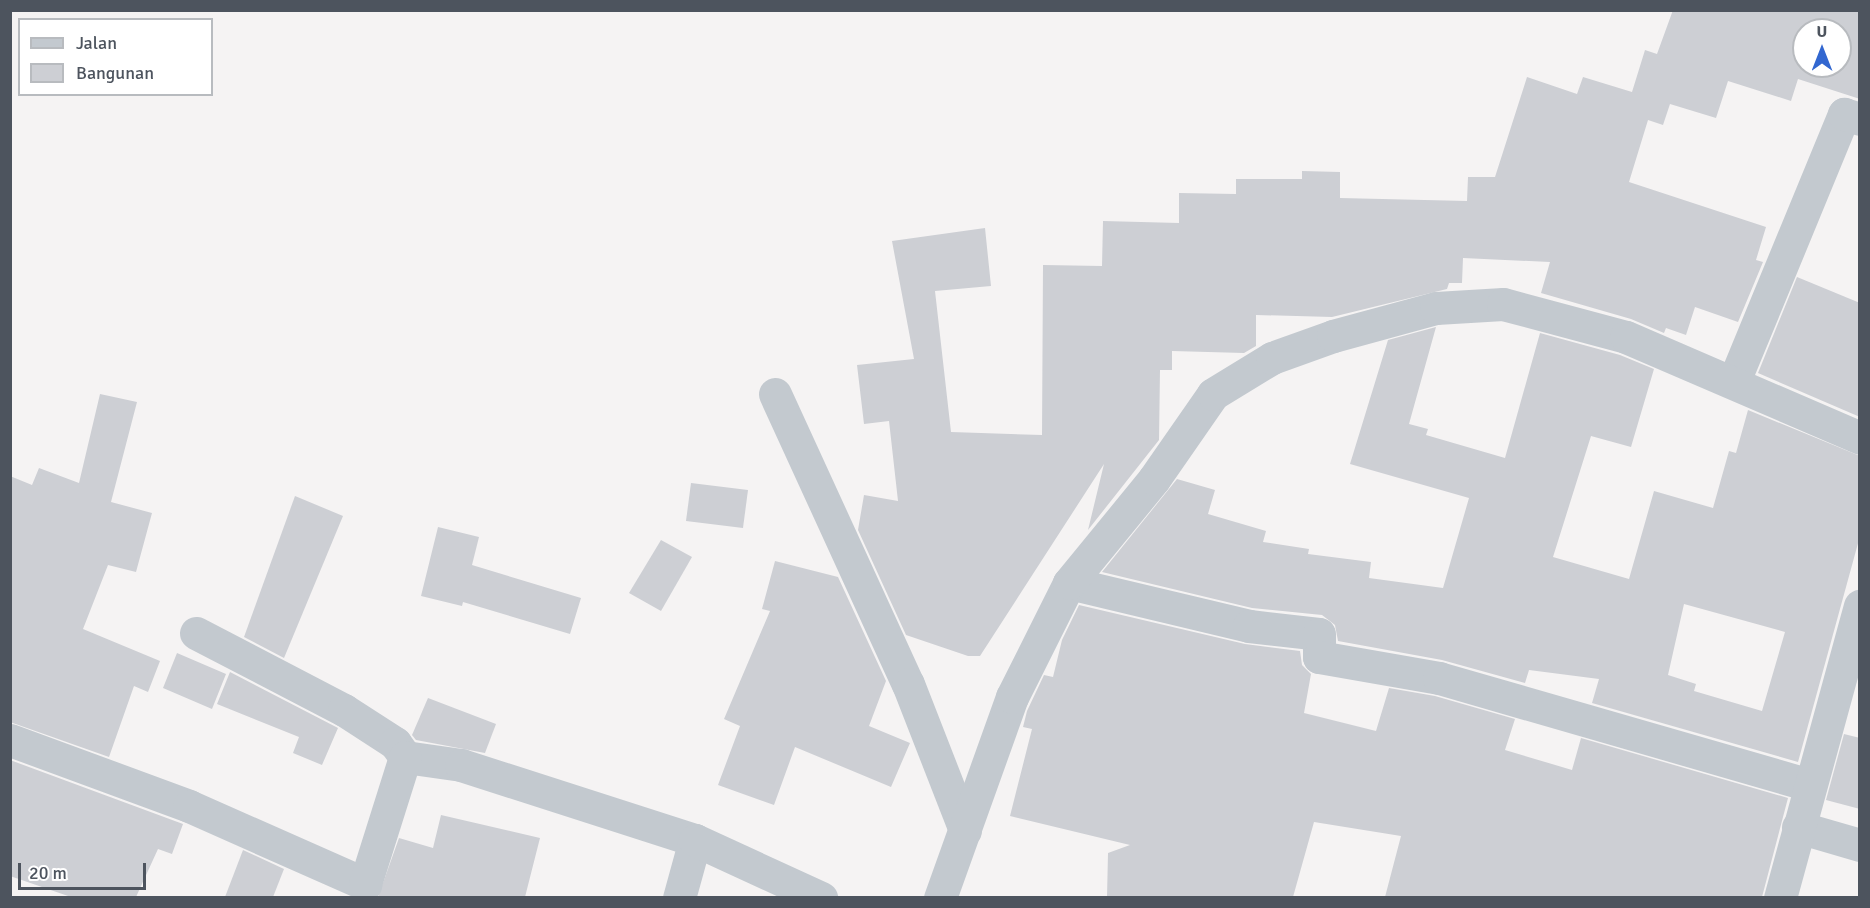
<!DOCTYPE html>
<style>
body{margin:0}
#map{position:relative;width:1870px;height:908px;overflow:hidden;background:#f5f3f3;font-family:Signika,sans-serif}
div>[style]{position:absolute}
.building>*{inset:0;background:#cdcfd4}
.minor>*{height:33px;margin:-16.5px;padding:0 16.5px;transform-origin:16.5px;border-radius:16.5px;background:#c3c9cf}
span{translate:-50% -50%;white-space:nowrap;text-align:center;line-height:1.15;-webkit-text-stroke:4.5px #fff;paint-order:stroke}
.frame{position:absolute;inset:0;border:12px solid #4d545e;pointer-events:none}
.legend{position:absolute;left:18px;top:18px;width:195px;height:78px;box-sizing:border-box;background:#fff;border:2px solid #b8bbbf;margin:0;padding:8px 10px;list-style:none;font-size:18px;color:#4d545e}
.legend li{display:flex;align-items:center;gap:12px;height:30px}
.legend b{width:30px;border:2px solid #b8bbbf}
.north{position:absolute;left:1792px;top:18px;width:60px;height:60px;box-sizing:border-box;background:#fff;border:2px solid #b8bbbf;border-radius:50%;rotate:0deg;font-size:16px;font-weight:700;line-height:24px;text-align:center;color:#4d545e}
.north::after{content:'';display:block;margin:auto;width:21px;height:27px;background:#3267d0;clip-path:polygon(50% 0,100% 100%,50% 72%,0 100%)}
.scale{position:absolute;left:18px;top:863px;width:128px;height:27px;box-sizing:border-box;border:3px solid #4d545e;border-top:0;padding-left:8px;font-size:18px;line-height:21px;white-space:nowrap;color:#4d545e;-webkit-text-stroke:4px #fff;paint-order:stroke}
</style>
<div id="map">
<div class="building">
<div style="clip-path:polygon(evenodd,1673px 10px,1860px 10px,1860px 99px,1798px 79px,1791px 101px,1728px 81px,1716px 118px,1670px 104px,1663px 125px,1648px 120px,1629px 182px,1766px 227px,1756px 260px,1763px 262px,1738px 322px,1695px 307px,1686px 335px,1666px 328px,1664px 333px,1631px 319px,1541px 293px,1550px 262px,1463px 258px,1462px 283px,1449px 283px,1447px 289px,1332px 317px,1256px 315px,1256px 346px,1244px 353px,1172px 351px,1172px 370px,1160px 370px,1159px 440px,1088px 530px,1104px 464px,980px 656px,968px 656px,906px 635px,858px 530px,864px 495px,898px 501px,889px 421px,864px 424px,857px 365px,914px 359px,892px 241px,985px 228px,991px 286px,935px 291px,951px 432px,1042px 435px,1043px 265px,1102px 266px,1103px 221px,1179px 223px,1179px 193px,1236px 194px,1236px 179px,1302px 179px,1302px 171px,1340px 172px,1340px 198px,1467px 201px,1468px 177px,1495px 177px,1527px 77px,1577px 94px,1583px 77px,1632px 92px,1645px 50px,1657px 54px,1673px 10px,1804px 30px,1840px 30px,1840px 66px,1804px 66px,1804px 30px)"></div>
<div style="clip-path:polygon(1797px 277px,1860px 303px,1860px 417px,1758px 373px)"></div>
<div style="clip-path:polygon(evenodd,1436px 327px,1409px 424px,1428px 429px,1426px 435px,1505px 458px,1540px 333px,1620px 355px,1654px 369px,1631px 447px,1591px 436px,1553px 557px,1629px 579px,1654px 491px,1713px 508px,1729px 451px,1736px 453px,1748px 410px,1860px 456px,1860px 536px,1798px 762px,1592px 703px,1599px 679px,1529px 670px,1525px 683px,1442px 660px,1338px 641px,1335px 625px,1322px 615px,1252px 608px,1102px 572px,1177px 479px,1215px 490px,1208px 514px,1266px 531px,1263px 542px,1309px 549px,1308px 554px,1371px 562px,1369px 578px,1443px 588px,1469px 498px,1350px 464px,1388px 340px,1436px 327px,1684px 604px,1785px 632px,1762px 711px,1694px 691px,1696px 684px,1668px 675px,1684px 604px)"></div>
<div style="clip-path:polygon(100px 394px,137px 402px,111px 502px,152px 513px,136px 572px,108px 565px,83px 629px,160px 661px,148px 692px,134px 686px,109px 757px,10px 722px,10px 476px,32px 485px,39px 468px,79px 483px)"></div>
<div style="clip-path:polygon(691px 483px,748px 490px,743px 528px,686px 521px)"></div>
<div style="clip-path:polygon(295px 496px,343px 516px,284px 658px,244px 637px)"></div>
<div style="clip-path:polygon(438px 527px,479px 537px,472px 565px,581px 598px,570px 634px,463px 602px,462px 606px,421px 596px)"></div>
<div style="clip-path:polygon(661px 540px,692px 557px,661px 611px,629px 593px)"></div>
<div style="clip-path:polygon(775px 561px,838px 577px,886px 681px,869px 726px,910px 743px,891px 787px,795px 747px,774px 805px,718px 785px,740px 726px,724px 719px,770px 611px,762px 609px)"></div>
<div style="clip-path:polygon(1079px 605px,1245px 644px,1300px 651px,1302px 665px,1311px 674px,1304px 713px,1376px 731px,1389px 688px,1435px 696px,1515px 719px,1505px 750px,1572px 770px,1581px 738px,1788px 798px,1762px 897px,1385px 897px,1401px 836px,1314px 822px,1293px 897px,1107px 897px,1108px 853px,1130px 845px,1010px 816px,1032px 729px,1023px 727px,1027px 711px,1044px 675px,1053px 677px,1062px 640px)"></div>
<div style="clip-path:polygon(177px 653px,226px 674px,212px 709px,163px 688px)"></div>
<div style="clip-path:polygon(230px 672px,338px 728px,322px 765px,293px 753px,299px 737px,217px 704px)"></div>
<div style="clip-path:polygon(428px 698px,496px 724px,485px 753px,416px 740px,412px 735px)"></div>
<div style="clip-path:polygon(1844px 734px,1860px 738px,1860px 809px,1826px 800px)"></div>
<div style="clip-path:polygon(10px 760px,183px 824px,172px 854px,158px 849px,136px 897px,71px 897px,10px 876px)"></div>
<div style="clip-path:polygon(441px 815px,540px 838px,525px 897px,378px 897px,399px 838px,433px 848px)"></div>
<div style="clip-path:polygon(243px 850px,284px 869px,273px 897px,225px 897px)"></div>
</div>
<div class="minor">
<div style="left:1734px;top:381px;width:289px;rotate:-67.6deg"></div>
<div style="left:1844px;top:114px;width:17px;rotate:17deg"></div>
<div style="left:775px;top:394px;width:319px;rotate:65.4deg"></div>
<div style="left:908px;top:684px;width:157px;rotate:68.7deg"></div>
<div style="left:1069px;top:583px;width:185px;rotate:13.4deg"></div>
<div style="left:1249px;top:626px;width:70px;rotate:6.5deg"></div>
<div style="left:1319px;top:634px;width:23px;rotate:90deg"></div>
<div style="left:1319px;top:657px;width:122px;rotate:9.9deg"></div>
<div style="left:1439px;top:678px;width:386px;rotate:16.1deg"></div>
<div style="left:196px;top:633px;width:167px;rotate:27.5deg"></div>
<div style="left:344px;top:710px;width:61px;rotate:32.9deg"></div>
<div style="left:395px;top:743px;width:17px;rotate:54deg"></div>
<div style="left:405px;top:757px;width:57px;rotate:8.1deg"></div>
<div style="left:461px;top:765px;width:246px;rotate:17.8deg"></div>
<div style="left:695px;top:840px;width:60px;rotate:105.4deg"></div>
<div style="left:10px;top:740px;width:191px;rotate:20.2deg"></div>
<div style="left:189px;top:806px;width:193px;rotate:23.9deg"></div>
<div style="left:365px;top:884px;width:133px;rotate:-72.5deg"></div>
<div style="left:1798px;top:827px;width:65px;rotate:16.2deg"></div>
<div style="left:695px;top:840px;width:139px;rotate:24.7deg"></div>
<div style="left:940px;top:898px;width:214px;rotate:-70.3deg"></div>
<div style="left:1012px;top:697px;width:127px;rotate:-63.4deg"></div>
<div style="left:1069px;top:583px;width:134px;rotate:-50.7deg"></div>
<div style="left:1154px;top:479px;width:103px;rotate:-55.2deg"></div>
<div style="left:1213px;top:394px;width:69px;rotate:-31.4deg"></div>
<div style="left:1272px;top:358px;width:65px;rotate:-19.8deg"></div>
<div style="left:1333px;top:336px;width:107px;rotate:-15.2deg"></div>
<div style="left:1436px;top:308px;width:67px;rotate:-3.4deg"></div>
<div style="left:1503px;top:304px;width:127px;rotate:15deg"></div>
<div style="left:1626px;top:337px;width:255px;rotate:23.3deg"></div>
<div style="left:1780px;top:898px;width:303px;rotate:-74.7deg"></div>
</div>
<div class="frame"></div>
<ul class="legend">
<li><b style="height:8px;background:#c3c9cf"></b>Jalan</li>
<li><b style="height:16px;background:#cdcfd4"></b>Bangunan</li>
</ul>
<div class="north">U</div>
<div class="scale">20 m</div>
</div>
